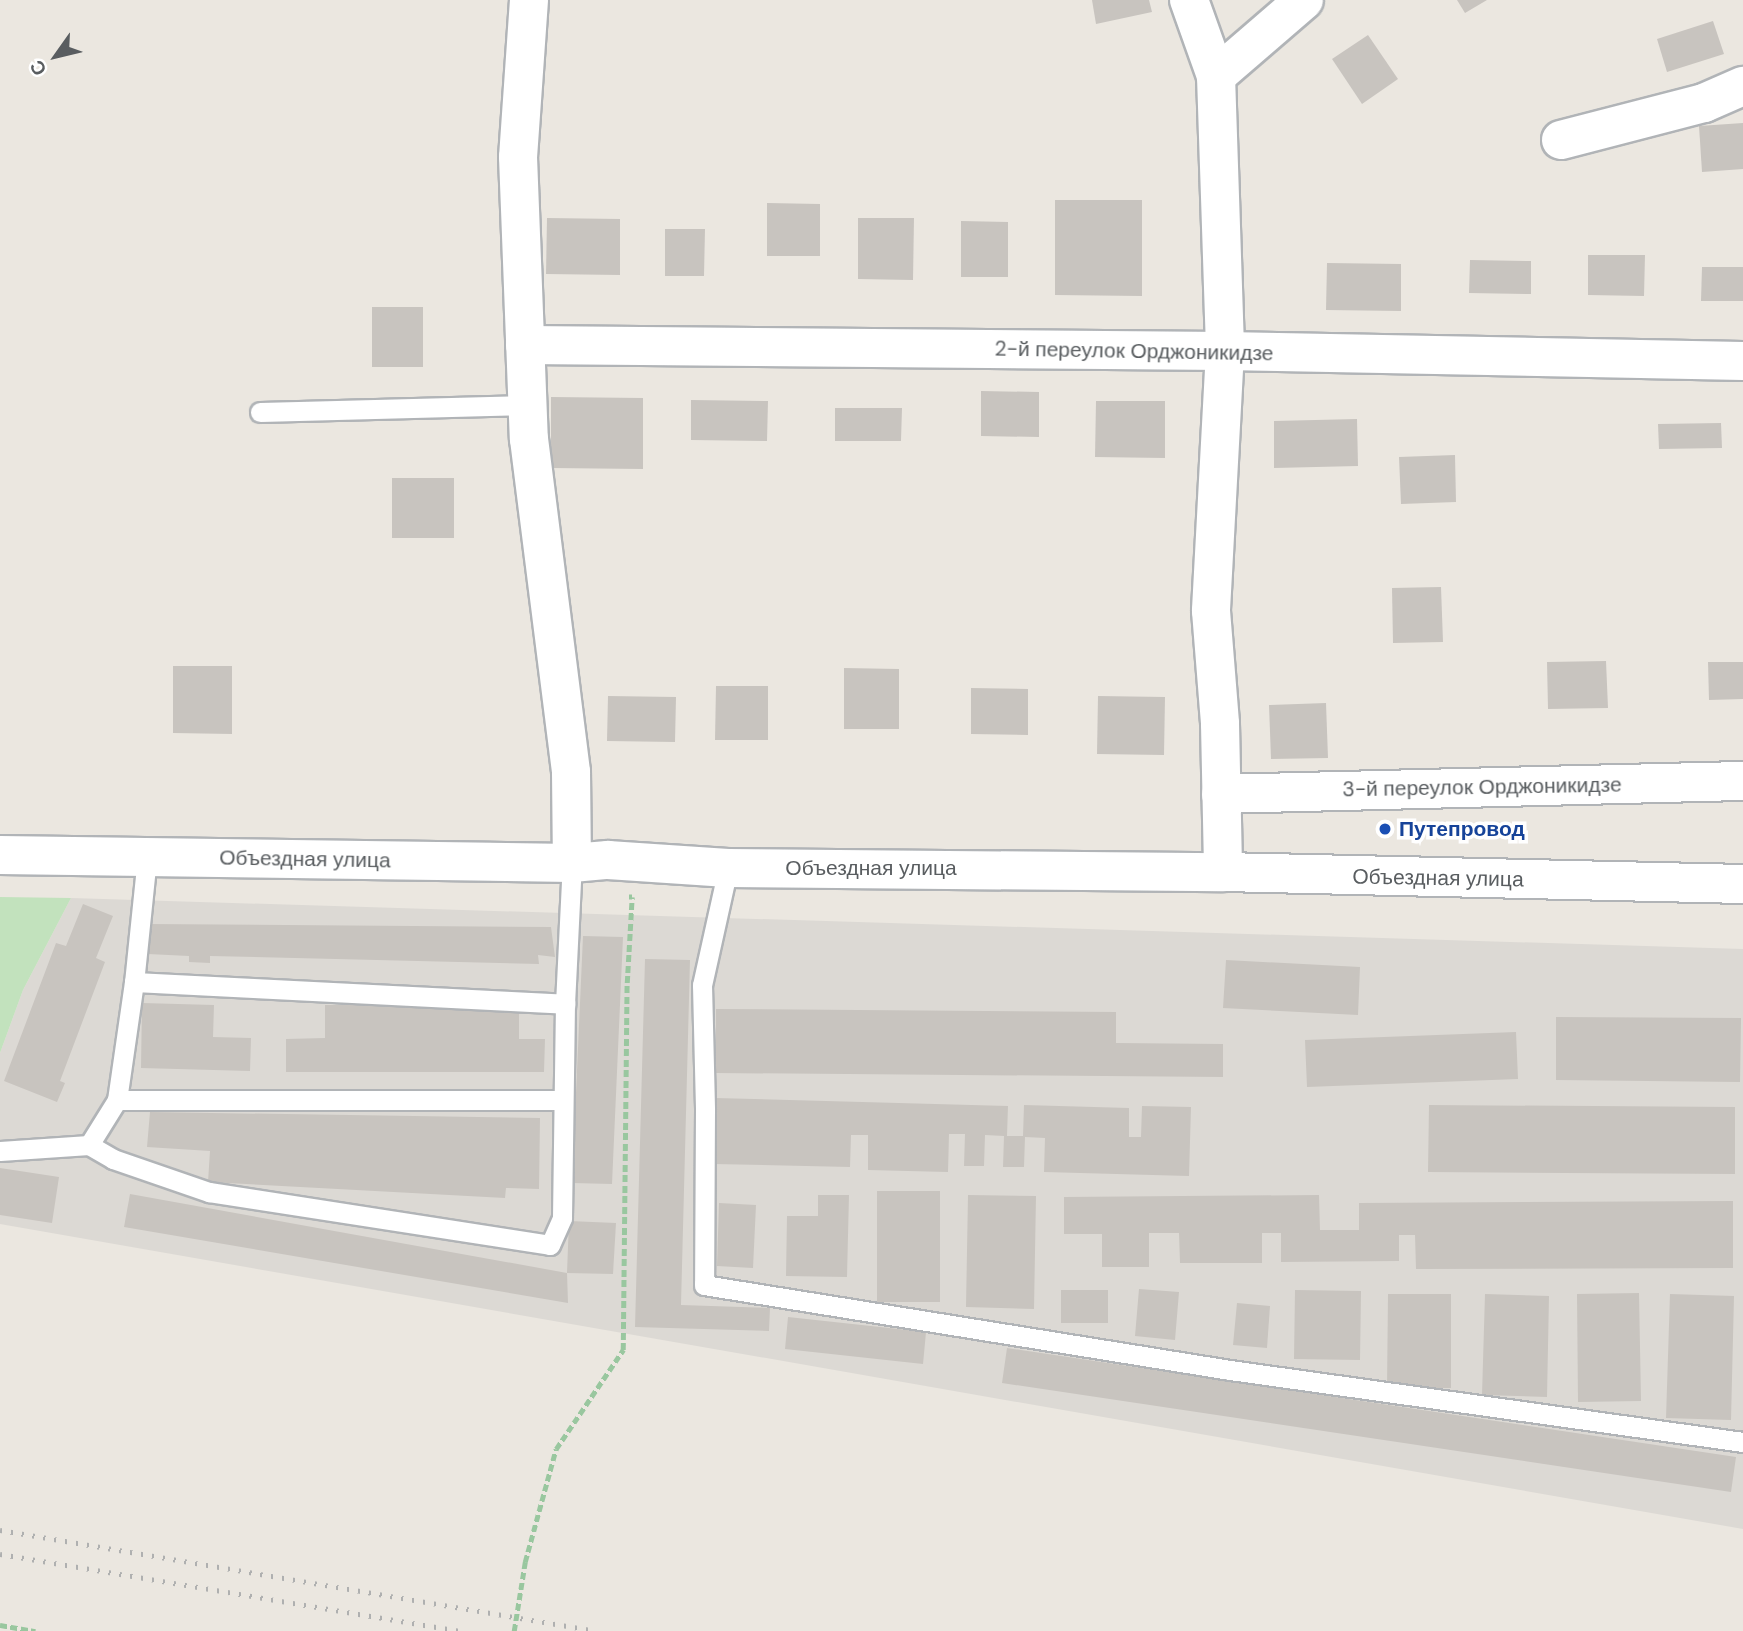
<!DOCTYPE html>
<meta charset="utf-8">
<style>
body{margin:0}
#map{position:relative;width:1743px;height:1631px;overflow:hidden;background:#ebe7e0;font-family:"DM Sans",sans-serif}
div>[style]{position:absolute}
.industrial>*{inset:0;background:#dcd9d4}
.green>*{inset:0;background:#c2e2bd}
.building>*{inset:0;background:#c8c4bf}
.path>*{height:4.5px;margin-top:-2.25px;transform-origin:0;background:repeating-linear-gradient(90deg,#99c79f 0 7px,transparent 0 10.5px)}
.roads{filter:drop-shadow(2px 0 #b1b4b7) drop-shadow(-2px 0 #b1b4b7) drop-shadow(0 2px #b1b4b7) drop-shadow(0 -2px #b1b4b7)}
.service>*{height:19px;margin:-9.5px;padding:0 9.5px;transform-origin:9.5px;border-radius:9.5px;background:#fff}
.minor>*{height:38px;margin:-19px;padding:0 19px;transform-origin:19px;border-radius:19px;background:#fff}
.tertiary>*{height:38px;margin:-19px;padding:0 19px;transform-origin:19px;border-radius:19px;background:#fff}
.rail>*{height:5px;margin-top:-2.5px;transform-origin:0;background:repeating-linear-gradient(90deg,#afb0b0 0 2px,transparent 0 11px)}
.dots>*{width:19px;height:19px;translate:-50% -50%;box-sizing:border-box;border:4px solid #fff;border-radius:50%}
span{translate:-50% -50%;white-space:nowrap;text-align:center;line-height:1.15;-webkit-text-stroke:7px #fff;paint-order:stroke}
.street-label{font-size:21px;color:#595d60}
.transit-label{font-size:21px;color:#164399;font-weight:700}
.left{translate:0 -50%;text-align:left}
.north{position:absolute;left:21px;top:21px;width:70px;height:70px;-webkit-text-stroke:5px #fff;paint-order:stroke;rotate:236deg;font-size:19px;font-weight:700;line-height:28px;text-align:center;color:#595d60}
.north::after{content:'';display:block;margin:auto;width:24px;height:32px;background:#595d60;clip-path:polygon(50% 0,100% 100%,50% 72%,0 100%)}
</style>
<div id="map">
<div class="industrial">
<div style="clip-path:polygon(71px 898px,1743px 949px,1743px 1529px,0 1224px,0 1053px,23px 990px)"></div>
</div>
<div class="green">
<div style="clip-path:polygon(0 897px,71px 898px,23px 990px,0 1053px)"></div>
</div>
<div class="building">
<div style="clip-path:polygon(1092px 0,1149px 0,1152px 12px,1096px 24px)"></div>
<div style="clip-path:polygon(1457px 0,1487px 0,1465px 13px)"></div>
<div style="clip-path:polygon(1713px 21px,1724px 54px,1667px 72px,1657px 39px)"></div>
<div style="clip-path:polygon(1368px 35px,1398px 79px,1362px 104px,1332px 59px)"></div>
<div style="clip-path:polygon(1743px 123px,1743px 169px,1702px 172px,1699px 126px)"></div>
<div style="clip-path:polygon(1055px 200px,1142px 200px,1142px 296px,1055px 295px)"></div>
<div style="clip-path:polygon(767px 203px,820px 204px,820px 256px,767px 256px)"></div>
<div style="clip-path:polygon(547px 218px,620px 219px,620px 275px,546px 274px)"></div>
<div style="clip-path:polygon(858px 218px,914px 218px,913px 280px,858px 279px)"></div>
<div style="clip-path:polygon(961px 221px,1008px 222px,1008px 277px,961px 277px)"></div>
<div style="clip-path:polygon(665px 229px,705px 229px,704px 276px,665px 276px)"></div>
<div style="clip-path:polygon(1588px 255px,1645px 255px,1644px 296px,1588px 295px)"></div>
<div style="clip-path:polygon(1470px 260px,1531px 261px,1531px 294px,1469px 293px)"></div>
<div style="clip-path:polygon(1327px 263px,1401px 264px,1401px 311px,1326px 310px)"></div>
<div style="clip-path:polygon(1702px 267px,1743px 267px,1743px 301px,1701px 301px)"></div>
<div style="clip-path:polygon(372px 307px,423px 307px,423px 367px,372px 367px)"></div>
<div style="clip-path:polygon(981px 391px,1039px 392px,1039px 437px,981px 436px)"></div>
<div style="clip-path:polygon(551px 397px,643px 398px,643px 469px,551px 468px)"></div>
<div style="clip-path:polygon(691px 400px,768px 401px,767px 441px,691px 440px)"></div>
<div style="clip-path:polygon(1096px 401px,1165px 401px,1165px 458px,1095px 457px)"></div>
<div style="clip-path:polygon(835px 408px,902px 408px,901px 441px,835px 441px)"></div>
<div style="clip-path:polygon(1357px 419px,1358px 466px,1274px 468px,1274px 421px)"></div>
<div style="clip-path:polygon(1721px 423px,1722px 448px,1659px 449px,1658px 424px)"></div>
<div style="clip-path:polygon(1455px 455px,1456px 502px,1401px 504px,1399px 457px)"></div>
<div style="clip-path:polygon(392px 478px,454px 478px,454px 538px,392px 538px)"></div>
<div style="clip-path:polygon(1441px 587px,1443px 642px,1393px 643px,1392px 588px)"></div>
<div style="clip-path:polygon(1606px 661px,1608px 708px,1548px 709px,1547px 662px)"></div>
<div style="clip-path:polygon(1708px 662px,1743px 662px,1743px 699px,1709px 700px)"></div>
<div style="clip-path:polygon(173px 666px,232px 666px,232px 734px,173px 733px)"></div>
<div style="clip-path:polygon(844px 668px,899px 669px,899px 729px,844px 729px)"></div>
<div style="clip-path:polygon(716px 686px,768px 686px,768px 740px,715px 740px)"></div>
<div style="clip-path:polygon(971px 688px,1028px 689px,1028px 735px,971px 734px)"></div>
<div style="clip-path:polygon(608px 696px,676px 697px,675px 742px,607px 741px)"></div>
<div style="clip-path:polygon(1098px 696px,1165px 697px,1164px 755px,1097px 754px)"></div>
<div style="clip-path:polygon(1326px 703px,1328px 758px,1271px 759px,1269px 705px)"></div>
<div style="clip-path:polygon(83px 904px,113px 916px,96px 958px,105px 962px,60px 1081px,65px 1083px,57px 1102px,4px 1081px,56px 943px,66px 946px)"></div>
<div style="clip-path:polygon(146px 924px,551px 927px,555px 957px,538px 955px,539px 964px,210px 956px,210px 963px,189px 962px,189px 956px,148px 954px)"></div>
<div style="clip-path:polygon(583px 936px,623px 937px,612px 1184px,572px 1183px)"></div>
<div style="clip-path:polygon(645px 959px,690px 960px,681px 1305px,770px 1308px,769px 1331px,635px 1327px)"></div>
<div style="clip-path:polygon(1226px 960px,1360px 967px,1358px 1015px,1223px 1008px)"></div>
<div style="clip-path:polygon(142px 1003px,214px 1005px,213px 1037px,251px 1038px,250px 1071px,141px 1068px)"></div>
<div style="clip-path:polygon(325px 1005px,519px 1005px,519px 1039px,545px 1039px,544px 1072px,286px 1072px,286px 1039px,325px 1038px)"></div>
<div style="clip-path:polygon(716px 1009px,1116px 1012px,1116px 1043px,1223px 1044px,1223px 1077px,716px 1073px)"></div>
<div style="clip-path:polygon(1556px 1017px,1741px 1018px,1740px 1082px,1556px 1080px)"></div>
<div style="clip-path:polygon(1516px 1032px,1518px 1079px,1307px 1087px,1305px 1040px)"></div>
<div style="clip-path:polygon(715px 1098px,1008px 1106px,1007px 1136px,1023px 1136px,1024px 1105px,1129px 1108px,1129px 1137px,1141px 1137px,1142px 1106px,1191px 1107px,1189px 1176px,1044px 1172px,1045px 1138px,1025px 1137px,1024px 1167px,1003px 1167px,1004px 1136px,985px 1135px,984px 1166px,964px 1166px,965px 1134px,949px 1134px,948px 1172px,868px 1170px,868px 1135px,851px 1135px,850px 1167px,713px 1164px)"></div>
<div style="clip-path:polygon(1429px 1105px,1735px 1107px,1735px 1174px,1428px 1172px)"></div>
<div style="clip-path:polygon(150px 1112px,540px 1118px,539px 1189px,506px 1188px,505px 1198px,208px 1182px,210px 1151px,147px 1147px)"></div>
<div style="clip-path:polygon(0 1168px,59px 1177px,52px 1223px,0 1215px)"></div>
<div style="clip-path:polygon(877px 1191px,940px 1191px,940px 1302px,877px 1302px)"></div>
<div style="clip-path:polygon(130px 1194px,567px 1273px,568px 1303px,124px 1227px)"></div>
<div style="clip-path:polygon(818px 1195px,849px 1195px,847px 1277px,786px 1276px,787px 1216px,818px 1216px)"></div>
<div style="clip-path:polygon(968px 1195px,1036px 1196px,1034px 1309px,966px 1307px)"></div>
<div style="clip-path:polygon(1319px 1195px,1320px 1230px,1359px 1230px,1359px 1203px,1733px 1201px,1733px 1268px,1416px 1269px,1415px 1235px,1399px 1235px,1399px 1261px,1281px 1262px,1281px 1233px,1262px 1233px,1262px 1263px,1180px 1263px,1179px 1233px,1149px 1233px,1149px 1267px,1102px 1267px,1102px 1234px,1064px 1234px,1064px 1197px)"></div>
<div style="clip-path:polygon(719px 1203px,756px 1205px,753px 1268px,717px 1266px)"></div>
<div style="clip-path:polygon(569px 1221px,616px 1223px,613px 1274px,567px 1273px)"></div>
<div style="clip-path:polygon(1139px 1289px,1179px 1292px,1175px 1340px,1135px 1336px)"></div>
<div style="clip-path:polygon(1061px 1290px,1108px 1290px,1108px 1323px,1061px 1323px)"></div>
<div style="clip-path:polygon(1295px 1290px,1361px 1291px,1360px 1360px,1294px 1359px)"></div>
<div style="clip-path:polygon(1639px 1293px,1641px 1401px,1578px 1402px,1577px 1294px)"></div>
<div style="clip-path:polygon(1388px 1294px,1451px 1294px,1451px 1388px,1387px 1388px)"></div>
<div style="clip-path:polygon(1485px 1294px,1549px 1296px,1547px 1397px,1482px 1395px)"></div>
<div style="clip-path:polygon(1670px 1294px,1734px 1296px,1731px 1420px,1666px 1418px)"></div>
<div style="clip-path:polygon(1237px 1303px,1270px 1306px,1267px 1348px,1233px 1345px)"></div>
<div style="clip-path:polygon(788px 1317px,926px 1332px,923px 1364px,785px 1349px)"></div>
<div style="clip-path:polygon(1007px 1348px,1736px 1457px,1731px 1492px,1002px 1383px)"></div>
</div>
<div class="path">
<div style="left:0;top:1625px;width:36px;rotate:10deg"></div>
<div style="left:514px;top:1631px;width:70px;rotate:-80.9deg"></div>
<div style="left:525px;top:1562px;width:117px;rotate:-74.7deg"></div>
<div style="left:556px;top:1449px;width:120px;rotate:-55.9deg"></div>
<div style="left:623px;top:1350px;width:367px;rotate:-89.4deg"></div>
<div style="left:627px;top:983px;width:86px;rotate:-86.7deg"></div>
<div style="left:632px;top:897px;width:3px;rotate:180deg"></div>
</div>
<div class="roads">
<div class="service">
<div style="left:260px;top:412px;width:268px;rotate:-1.5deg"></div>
<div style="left:147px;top:857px;width:126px;rotate:95.9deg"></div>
<div style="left:134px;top:982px;width:119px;rotate:98.2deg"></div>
<div style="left:117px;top:1100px;width:53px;rotate:121.9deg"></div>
<div style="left:89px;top:1145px;width:28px;rotate:30deg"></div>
<div style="left:113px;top:1159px;width:102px;rotate:19deg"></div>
<div style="left:209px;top:1192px;width:345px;rotate:8.8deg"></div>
<div style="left:550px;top:1245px;width:30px;rotate:-66deg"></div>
<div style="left:562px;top:1218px;width:214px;rotate:-89.2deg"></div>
<div style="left:565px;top:1004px;width:141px;rotate:-87.2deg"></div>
<div style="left:728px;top:868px;width:120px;rotate:102.5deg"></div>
<div style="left:702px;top:985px;width:125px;rotate:88.6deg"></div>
<div style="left:705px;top:1110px;width:175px;rotate:90.3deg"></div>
<div style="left:704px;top:1285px;width:533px;rotate:9.18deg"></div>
<div style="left:1230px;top:1370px;width:518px;rotate:7.99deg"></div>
<div style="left:134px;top:982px;width:432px;rotate:2.9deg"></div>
<div style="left:117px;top:1100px;width:446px"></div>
<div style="left:0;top:1151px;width:89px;rotate:-3.9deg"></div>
</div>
<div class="minor">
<div style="left:529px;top:0;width:157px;rotate:94deg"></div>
<div style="left:518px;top:157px;width:282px;rotate:87.8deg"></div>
<div style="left:529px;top:439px;width:336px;rotate:82.8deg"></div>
<div style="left:571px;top:772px;width:91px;rotate:89.4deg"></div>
<div style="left:1189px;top:0;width:81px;rotate:70.4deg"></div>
<div style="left:1216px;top:76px;width:275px;rotate:88.1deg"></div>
<div style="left:1225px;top:351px;width:260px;rotate:93.1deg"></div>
<div style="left:1211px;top:611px;width:113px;rotate:85.4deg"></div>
<div style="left:1220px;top:724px;width:148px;rotate:88.8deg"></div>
<div style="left:1216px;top:76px;width:116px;rotate:-40.8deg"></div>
<div style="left:1561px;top:140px;width:148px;rotate:-14.5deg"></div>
<div style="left:1704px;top:103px;width:43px;rotate:-23.6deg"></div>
<div style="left:525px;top:345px;width:700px;rotate:0.49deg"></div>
<div style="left:1225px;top:351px;width:518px;rotate:1.11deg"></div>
<div style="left:1221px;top:794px;width:522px;rotate:-1.43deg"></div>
</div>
<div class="tertiary">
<div style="left:0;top:855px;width:572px;rotate:0.8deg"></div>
<div style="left:572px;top:863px;width:36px;rotate:-5deg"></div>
<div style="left:608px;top:860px;width:120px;rotate:3.8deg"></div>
<div style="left:728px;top:868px;width:495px;rotate:0.5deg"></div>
<div style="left:1223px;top:872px;width:520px;rotate:1.32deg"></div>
</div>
</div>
<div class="rail">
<div style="left:0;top:1530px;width:605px;rotate:9.6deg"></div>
<div style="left:0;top:1554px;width:465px;rotate:9.5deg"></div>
</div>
<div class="dots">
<div style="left:1385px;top:829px;background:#1a4fb4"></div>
</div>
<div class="street-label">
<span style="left:1134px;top:351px;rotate:1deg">2-й переулок Орджоникидзе</span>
<span style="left:1482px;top:787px;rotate:-1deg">3-й переулок Орджоникидзе</span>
<span style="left:305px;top:859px;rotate:1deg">Объездная улица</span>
<span style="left:871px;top:868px">Объездная улица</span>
<span style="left:1438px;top:878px;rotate:1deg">Объездная улица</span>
</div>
<div class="transit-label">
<span class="left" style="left:1399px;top:829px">Путепровод</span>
</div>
<div class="north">С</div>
</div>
